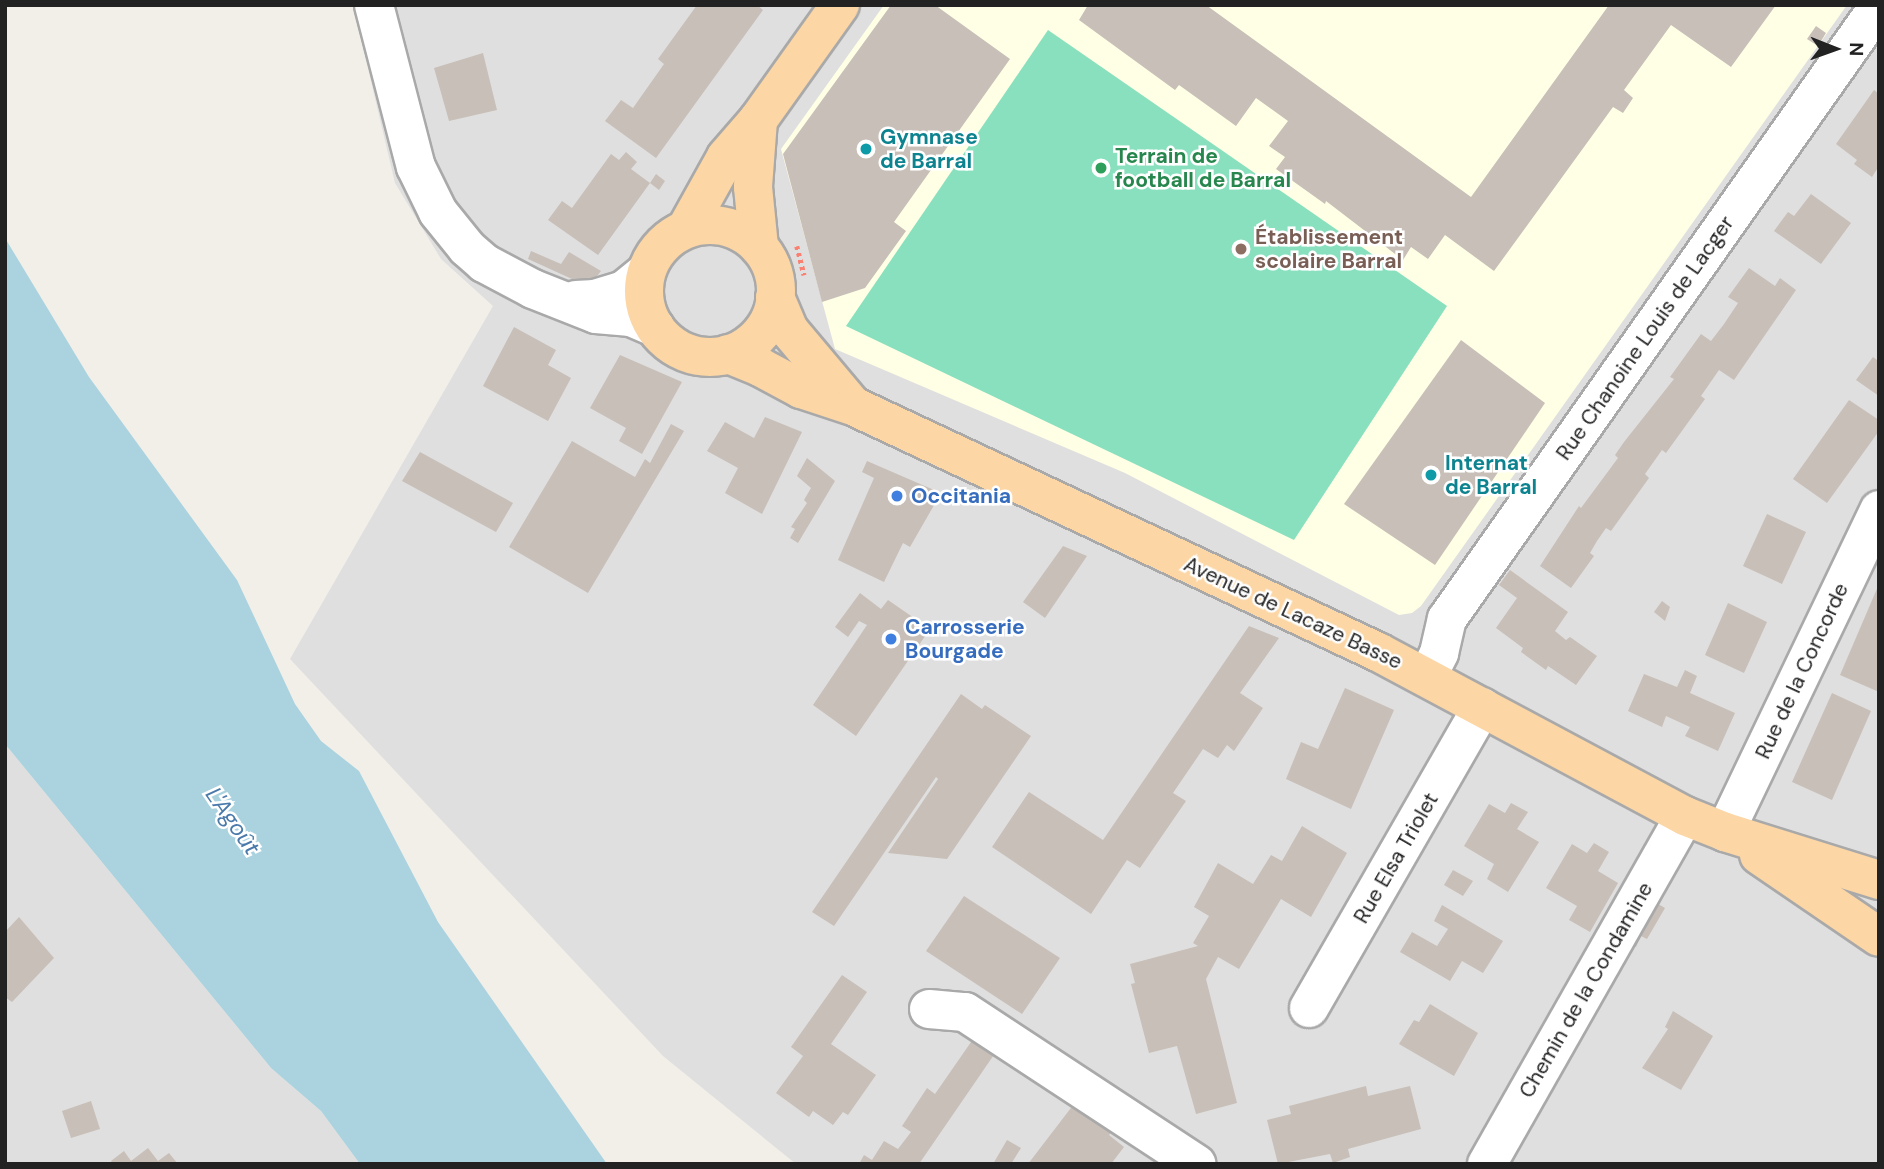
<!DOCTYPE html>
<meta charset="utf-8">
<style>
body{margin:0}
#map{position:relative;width:1884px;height:1169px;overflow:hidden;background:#f2efe9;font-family:"DM Sans",sans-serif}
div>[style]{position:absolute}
.residential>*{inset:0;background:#e0dfdf}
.education>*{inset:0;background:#ffffe5}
.pitch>*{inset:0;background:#88e0be}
.water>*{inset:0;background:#aad3df}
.building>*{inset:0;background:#c7bfb8}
.path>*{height:4.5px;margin-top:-2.25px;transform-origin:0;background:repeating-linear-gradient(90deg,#fa8072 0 3.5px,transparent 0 7px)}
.roads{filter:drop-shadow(2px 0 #a9a9a9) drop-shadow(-2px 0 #a9a9a9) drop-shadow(0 2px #a9a9a9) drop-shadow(0 -2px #a9a9a9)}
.minor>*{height:38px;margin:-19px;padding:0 19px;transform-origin:19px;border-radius:19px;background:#fff}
.major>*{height:38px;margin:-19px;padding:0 19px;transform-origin:19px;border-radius:19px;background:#fcd6a4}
.major>.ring{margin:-19px;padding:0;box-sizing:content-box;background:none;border:38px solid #fcd6a4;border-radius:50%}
.dots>*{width:19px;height:19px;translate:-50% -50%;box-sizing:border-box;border:4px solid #fff;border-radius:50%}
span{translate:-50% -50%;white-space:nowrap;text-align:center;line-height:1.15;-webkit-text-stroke:5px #fff;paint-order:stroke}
.culture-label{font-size:21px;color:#0d838f;font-weight:700}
.left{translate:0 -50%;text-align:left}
.leisure-label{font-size:21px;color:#27864d;font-weight:700}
.education-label{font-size:21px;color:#785e54;font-weight:700}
.street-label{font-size:21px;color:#222}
.shop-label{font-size:21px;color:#366cbe;font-weight:700}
.water-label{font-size:23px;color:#4a7aab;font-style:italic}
.frame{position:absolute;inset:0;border:7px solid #222;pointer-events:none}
.north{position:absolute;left:1800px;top:14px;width:70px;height:70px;-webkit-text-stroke:5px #fff;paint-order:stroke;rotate:91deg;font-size:19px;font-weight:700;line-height:28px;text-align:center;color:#222}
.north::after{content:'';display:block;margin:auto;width:24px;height:32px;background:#222;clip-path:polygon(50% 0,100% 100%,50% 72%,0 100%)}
</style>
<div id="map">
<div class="residential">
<div style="clip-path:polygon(353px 5px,1879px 5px,1879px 1164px,796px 1164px,663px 1056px,290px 659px,493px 306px,441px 259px,395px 183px)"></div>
<div style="clip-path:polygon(5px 744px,271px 1068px,321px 1111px,360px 1164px,5px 1164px)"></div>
</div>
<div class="education">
<div style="clip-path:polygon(884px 5px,1847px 5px,1421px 606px,1412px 613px,1399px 615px,1125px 473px,835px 349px,781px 149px)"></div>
</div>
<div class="pitch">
<div style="clip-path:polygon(1048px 30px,1447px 306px,1294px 540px,846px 326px)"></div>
</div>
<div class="water">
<div style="clip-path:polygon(5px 238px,89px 377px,237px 580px,295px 704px,321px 741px,359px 771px,438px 922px,607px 1164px,360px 1164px,321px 1111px,271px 1068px,5px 744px)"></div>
</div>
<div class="building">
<div style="clip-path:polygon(697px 5px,757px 5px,763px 10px,656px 158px,605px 121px,621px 100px,633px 108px,664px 64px,658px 59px)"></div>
<div style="clip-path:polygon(891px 5px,935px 5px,1010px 59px,894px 222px,906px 231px,865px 288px,822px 302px,783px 154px)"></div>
<div style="clip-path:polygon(1088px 5px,1206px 5px,1471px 197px,1609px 5px,1776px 5px,1731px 67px,1671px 25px,1624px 90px,1633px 98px,1623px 113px,1613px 107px,1494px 271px,1445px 235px,1428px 259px,1411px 247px,1403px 260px,1326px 201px,1325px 204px,1276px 169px,1285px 157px,1269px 146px,1288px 121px,1256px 98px,1236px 126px,1179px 85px,1175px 90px,1079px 20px)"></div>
<div style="clip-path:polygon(1816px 26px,1826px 33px,1818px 46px,1807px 39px)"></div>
<div style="clip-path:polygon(483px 53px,497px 110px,449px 121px,434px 68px)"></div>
<div style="clip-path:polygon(1874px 90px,1879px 94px,1879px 166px,1872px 177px,1854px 164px,1857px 160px,1836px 144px)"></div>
<div style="clip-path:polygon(626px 152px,637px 162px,631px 169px,650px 183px,598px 255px,548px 220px,562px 201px,572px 208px,611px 154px,619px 160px)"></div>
<div style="clip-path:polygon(656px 174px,665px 181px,659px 190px,650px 183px)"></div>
<div style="clip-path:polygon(1811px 194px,1851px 223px,1821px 264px,1774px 231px,1788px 212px,1794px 216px)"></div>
<div style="clip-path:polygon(531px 251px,561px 264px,569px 252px,601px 271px,594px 280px,583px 284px,528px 259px)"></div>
<div style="clip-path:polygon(1749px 268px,1775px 286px,1780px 278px,1796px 290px,1734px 380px,1719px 370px,1701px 396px,1705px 399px,1666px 453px,1662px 450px,1645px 474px,1649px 478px,1611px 531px,1606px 528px,1597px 541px,1590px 553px,1594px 556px,1571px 588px,1540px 566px,1579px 506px,1581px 508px,1618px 458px,1615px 455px,1624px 442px,1674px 379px,1670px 377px,1701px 334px,1711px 341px,1724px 324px,1738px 303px,1728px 297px)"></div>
<div style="clip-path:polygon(514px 327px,556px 350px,548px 365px,571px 378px,548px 421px,483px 386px)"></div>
<div style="clip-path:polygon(1461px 340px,1545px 403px,1435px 565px,1344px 504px)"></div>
<div style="clip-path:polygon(620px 355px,682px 382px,642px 454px,619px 441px,626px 428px,590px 408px)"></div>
<div style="clip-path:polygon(1873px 357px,1877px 360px,1879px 357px,1879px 396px,1856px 380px)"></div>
<div style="clip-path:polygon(1849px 400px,1879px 420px,1879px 431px,1827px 503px,1793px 479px)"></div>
<div style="clip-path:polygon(765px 417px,802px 432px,762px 514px,725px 493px,738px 468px,707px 451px,725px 422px,754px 438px)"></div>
<div style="clip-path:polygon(671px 424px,684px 431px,588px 593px,509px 547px,572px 441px,635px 477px,645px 459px,650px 463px)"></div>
<div style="clip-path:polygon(420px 452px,513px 503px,496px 532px,402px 481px)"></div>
<div style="clip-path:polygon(807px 458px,835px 481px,798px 543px,790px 538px,795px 529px,791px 527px,807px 503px,804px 500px,811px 488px,797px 476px)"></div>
<div style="clip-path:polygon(867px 461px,941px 493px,910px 547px,903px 543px,884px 582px,838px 560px,874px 478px,862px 472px)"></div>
<div style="clip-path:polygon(1767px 514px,1806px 532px,1782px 584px,1743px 566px)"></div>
<div style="clip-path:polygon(1063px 546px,1087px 556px,1045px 618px,1023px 602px)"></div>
<div style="clip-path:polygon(1510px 570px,1568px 612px,1555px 631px,1566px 640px,1570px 637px,1597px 656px,1576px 685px,1548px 666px,1546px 670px,1521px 652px,1523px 648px,1496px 628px,1517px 598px,1499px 585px)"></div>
<div style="clip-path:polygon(1879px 584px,1879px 692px,1840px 675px)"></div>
<div style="clip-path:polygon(860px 593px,881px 609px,888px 600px,930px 629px,856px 736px,813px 705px,867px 625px,859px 621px,848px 637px,835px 627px)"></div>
<div style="clip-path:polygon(1662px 601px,1670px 607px,1665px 621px,1654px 612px)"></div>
<div style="clip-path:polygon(1728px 603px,1767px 622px,1744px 673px,1705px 655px)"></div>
<div style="clip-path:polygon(1249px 626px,1279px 638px,1240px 693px,1263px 708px,1234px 751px,1227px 745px,1218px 758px,1203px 749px,1173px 793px,1186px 801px,1140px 868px,1127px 860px,1091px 914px,992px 847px,1029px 792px,1103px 840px)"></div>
<div style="clip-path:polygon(1685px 670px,1697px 676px,1690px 693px,1735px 713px,1718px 751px,1685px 736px,1690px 727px,1666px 716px,1662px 727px,1628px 711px,1644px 674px,1677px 687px)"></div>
<div style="clip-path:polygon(1345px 688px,1394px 710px,1351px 809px,1286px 779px,1301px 742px,1318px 749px)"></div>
<div style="clip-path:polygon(1832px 693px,1871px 711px,1832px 800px,1792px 782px)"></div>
<div style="clip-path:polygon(961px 694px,982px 709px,985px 705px,1031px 736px,947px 859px,888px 853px,938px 779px,936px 777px,834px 926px,812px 912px)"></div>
<div style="clip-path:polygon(1511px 803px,1528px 812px,1517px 829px,1539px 842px,1508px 892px,1487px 879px,1494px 864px,1464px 846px,1489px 804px,1505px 813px)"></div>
<div style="clip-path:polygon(1302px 826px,1347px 853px,1311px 917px,1281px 899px,1239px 969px,1218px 957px,1206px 979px,1237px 1103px,1196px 1114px,1177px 1046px,1149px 1053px,1131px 984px,1135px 983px,1130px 964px,1198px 946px,1193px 943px,1209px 916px,1194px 907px,1218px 863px,1253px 884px,1271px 855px,1282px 861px)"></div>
<div style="clip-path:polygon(1594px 843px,1609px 852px,1598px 871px,1618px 883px,1590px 932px,1569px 920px,1577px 906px,1546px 888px,1572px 844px,1587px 853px)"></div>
<div style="clip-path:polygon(1453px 870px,1473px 881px,1463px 896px,1444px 885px)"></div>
<div style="clip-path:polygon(964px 896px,1060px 958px,1022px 1014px,926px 951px)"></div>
<div style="clip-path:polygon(1648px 898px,1665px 908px,1647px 939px,1641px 936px,1636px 947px,1624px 940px)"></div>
<div style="clip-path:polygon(1442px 905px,1503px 941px,1483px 973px,1462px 961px,1450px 981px,1400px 952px,1412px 932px,1437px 946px,1448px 929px,1434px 921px)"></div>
<div style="clip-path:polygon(19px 917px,54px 958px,12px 1002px,5px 997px,5px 932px)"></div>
<div style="clip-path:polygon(842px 975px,867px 992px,831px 1044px,876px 1075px,848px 1115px,843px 1112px,833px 1125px,813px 1111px,809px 1117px,776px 1093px,803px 1056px,791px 1047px)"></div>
<div style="clip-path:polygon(1430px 1004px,1478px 1033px,1454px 1076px,1399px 1044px,1414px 1020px,1419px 1022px)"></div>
<div style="clip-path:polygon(1673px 1011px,1713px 1036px,1681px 1090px,1642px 1068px,1668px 1029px,1665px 1027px)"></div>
<div style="clip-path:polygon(978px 1032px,1000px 1046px,919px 1164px,859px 1164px,864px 1155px,872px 1160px,884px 1141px,898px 1149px,911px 1132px,902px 1126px,927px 1088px,935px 1094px)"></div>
<div style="clip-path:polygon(1366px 1086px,1368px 1096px,1410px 1086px,1421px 1129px,1348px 1149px,1350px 1157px,1333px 1163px,1330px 1154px,1278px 1164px,1267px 1120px,1291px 1114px,1289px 1106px)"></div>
<div style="clip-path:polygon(1077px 1100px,1116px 1126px,1109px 1135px,1124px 1147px,1111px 1164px,1028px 1164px)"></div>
<div style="clip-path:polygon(91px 1101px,100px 1129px,71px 1138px,62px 1111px)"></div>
<div style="clip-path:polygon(1007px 1140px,1021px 1148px,1011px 1164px,993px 1164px)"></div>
<div style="clip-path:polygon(148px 1148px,158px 1161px,169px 1153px,178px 1164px,113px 1164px,111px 1161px,124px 1151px,131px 1161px)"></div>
</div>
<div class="path">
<div style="left:797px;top:246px;width:30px;rotate:76deg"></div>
</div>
<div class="roads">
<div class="minor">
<div style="left:374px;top:5px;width:167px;rotate:75.5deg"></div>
<div style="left:416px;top:167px;width:50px;rotate:63.9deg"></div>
<div style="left:438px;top:212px;width:46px;rotate:51.1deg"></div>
<div style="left:467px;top:248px;width:23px;rotate:41deg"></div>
<div style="left:484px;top:263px;width:55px;rotate:28deg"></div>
<div style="left:533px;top:289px;width:68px;rotate:21.6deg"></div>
<div style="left:596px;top:314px;width:35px;rotate:5deg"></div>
<div style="left:631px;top:317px;width:26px;rotate:23deg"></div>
<div style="left:576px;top:300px;width:19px;rotate:-3deg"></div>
<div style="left:595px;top:299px;width:30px;rotate:-17deg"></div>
<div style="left:624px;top:290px;width:28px;rotate:-39deg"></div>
<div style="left:1427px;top:677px;width:27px;rotate:-63deg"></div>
<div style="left:1439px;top:653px;width:35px;rotate:-77deg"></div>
<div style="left:1447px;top:619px;width:750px;rotate:-54.83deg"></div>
<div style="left:1725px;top:832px;width:357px;rotate:-64.4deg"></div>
<div style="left:1309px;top:1008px;width:347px;rotate:-60.1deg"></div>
<div style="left:929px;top:1009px;width:36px;rotate:5deg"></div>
<div style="left:965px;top:1012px;width:277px;rotate:33.3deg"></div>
<div style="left:1487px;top:1164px;width:400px;rotate:-60.4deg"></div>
</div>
<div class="major">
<div style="left:758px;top:120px;width:67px;rotate:94.3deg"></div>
<div style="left:753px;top:187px;width:60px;rotate:84.3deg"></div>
<div class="ring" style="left:644px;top:225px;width:94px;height:94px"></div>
<div style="left:686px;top:229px;width:82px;rotate:-60.9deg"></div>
<div style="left:726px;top:157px;width:49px;rotate:-49.1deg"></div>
<div style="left:758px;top:120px;width:141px;rotate:-54.5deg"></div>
<div style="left:775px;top:297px;width:36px;rotate:67deg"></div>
<div style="left:789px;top:330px;width:98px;rotate:50deg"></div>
<div style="left:728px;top:354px;width:35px;rotate:22deg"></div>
<div style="left:760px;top:367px;width:47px;rotate:28.2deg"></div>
<div style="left:801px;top:389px;width:55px;rotate:18.1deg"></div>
<div style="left:853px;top:406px;width:580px;rotate:25.11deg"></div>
<div style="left:1378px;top:652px;width:348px;rotate:28.1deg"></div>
<div style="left:1685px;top:816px;width:43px;rotate:21.8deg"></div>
<div style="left:1725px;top:832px;width:161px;rotate:17.3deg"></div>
<div style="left:1759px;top:855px;width:145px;rotate:34.3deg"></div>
</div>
</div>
<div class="dots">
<div style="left:866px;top:149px;background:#0f9aa8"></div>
<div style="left:1101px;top:168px;background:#2e9e5b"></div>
<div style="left:1241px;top:249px;background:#8d6e63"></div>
<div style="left:1431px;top:475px;background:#0f9aa8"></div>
<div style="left:897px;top:496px;background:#3f7fe0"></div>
<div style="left:891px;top:639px;background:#3f7fe0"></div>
</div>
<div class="culture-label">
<span class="left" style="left:880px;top:149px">Gymnase<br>de Barral</span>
<span class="left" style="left:1445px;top:475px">Internat<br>de Barral</span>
</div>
<div class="leisure-label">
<span class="left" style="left:1115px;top:168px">Terrain de<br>football de Barral</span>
</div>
<div class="education-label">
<span class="left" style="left:1255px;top:249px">Établissement<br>scolaire Barral</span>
</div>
<div class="street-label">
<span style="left:1645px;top:338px;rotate:-55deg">Rue Chanoine Louis de Lacger</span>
<span style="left:1293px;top:613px;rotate:25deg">Avenue de Lacaze Basse</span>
<span style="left:1802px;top:671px;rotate:-65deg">Rue de la Concorde</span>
<span style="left:1396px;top:858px;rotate:-60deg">Rue Elsa Triolet</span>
<span style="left:1586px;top:990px;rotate:-60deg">Chemin de la Condamine</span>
</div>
<div class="shop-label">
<span class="left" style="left:911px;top:496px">Occitania</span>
<span class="left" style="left:905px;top:639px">Carrosserie<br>Bourgade</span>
</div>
<div class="water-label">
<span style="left:233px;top:821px;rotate:55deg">L'Agoût</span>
</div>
<div class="frame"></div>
<div class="north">N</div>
</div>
